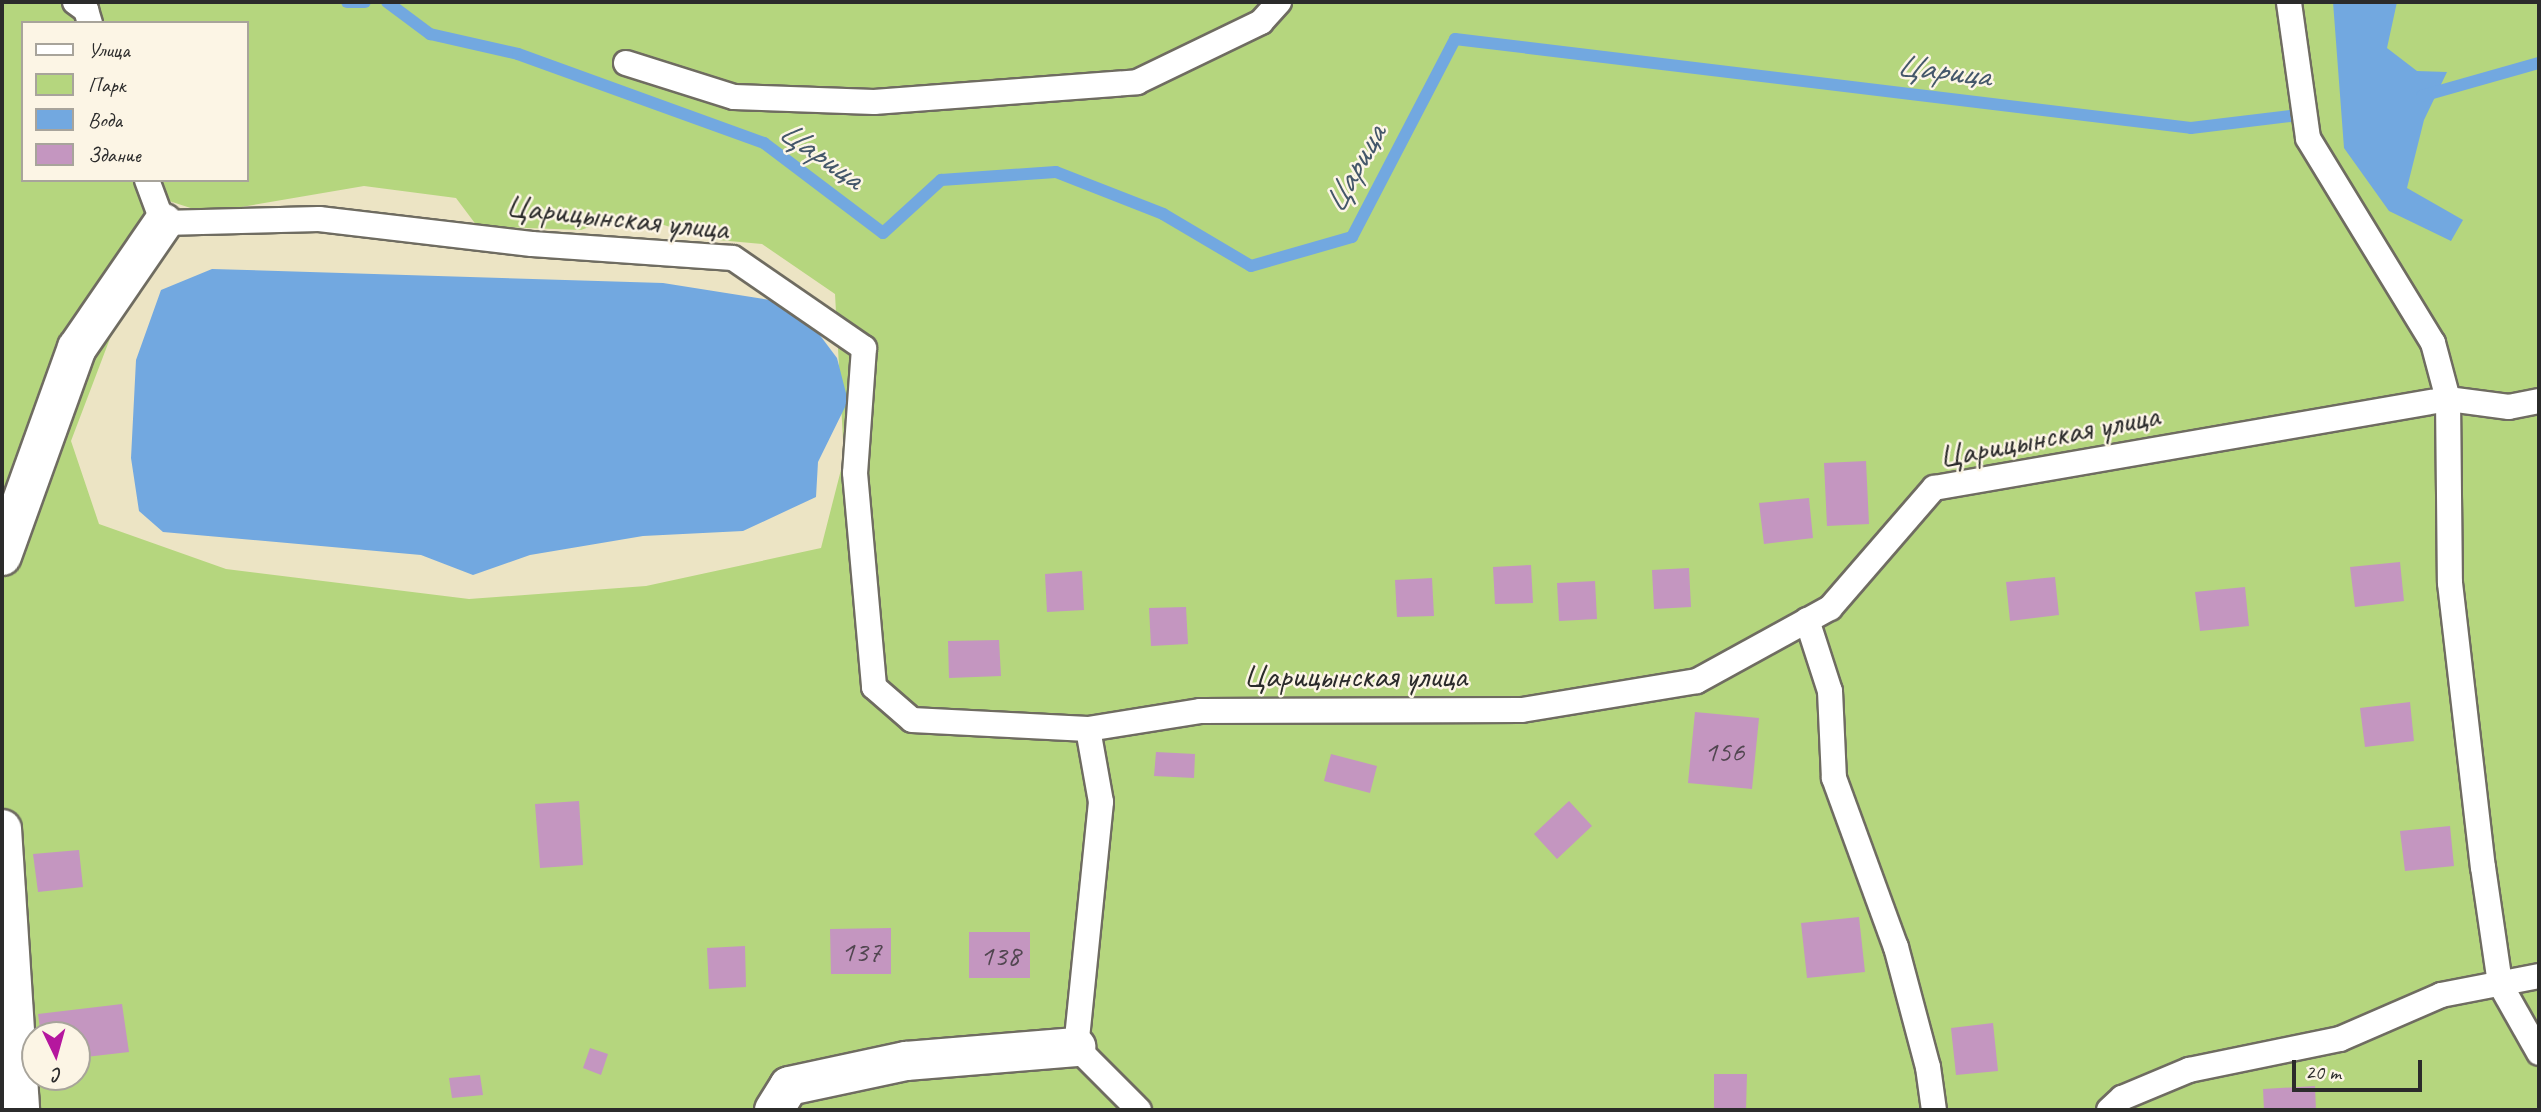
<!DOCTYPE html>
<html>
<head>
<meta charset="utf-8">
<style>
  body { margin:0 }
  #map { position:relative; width:2541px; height:1112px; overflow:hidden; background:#ece4c4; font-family:Caveat,sans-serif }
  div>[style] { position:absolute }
  .green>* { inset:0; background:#b5d67e }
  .water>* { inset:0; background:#72a8e0 }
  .stream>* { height:12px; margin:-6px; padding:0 6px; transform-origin:6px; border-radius:6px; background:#72a8e0 }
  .building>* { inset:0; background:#c496c0 }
  .roads { filter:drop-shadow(2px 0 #6f6c61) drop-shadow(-2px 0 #6f6c61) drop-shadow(0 2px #6f6c61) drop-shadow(0 -2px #6f6c61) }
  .lane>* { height:24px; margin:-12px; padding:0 12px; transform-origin:12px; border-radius:12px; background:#fff }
  .street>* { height:38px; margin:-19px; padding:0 19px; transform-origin:19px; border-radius:19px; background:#fff }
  span { translate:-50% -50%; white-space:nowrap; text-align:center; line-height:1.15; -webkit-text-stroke:5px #fcf5e5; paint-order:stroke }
  .number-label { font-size:30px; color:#514650 }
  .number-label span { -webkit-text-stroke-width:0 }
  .street-label { font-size:33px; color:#2b2b2b }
  .water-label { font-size:35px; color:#44576a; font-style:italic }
  .frame { position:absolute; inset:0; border:4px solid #2b2b2b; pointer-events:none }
  .legend { position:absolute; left:21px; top:21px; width:228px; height:161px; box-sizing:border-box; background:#fcf5e5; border:2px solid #a8a49b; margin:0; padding:9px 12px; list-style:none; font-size:21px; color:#2b2b2b }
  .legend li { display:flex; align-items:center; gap:14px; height:35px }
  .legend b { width:35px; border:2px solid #a8a49b }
  .north { position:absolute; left:21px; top:1021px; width:70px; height:70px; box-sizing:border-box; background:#fcf5e5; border:2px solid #a8a49b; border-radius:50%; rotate:175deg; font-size:19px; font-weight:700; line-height:28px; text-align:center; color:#2b2b2b }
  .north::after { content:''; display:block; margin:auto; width:24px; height:32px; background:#b5179e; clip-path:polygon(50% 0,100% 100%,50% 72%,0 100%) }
  .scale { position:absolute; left:2292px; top:1060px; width:130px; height:32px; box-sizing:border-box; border:4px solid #2b2b2b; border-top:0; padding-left:9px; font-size:21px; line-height:24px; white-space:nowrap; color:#2b2b2b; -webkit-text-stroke:5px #fcf5e5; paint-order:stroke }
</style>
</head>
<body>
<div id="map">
  <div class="green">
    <div style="clip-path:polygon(evenodd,2px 2px,2539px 2px,2539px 1110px,2px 1110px,2px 2px,23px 23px,247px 23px,247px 180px,23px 180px,23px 23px,2px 2px,364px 186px,456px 198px,477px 226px,581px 230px,627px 213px,707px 239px,762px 244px,835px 294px,844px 458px,821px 548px,646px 586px,469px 599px,226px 569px,99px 524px,71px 441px,163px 199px,206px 213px,364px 186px,2px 2px,35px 1035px,77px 1035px,77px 1077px,35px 1077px,35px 1035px)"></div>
  </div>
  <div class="water">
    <div style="clip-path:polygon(2333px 2px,2397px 2px,2387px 48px,2417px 71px,2447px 72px,2424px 120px,2407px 188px,2463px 220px,2451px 241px,2389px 211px,2344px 148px)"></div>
    <div style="clip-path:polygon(212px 269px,663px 283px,770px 300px,810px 322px,837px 358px,848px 401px,818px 462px,816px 497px,743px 531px,643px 536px,530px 555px,473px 575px,421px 555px,163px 532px,139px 511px,131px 458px,136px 360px,161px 290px)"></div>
  </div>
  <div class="stream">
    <div style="left:347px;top:2px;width:18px"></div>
    <div style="left:387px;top:2px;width:54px;rotate:36.7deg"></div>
    <div style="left:430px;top:34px;width:90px;rotate:12.8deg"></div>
    <div style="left:518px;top:54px;width:262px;rotate:19.9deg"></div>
    <div style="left:764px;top:143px;width:149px;rotate:37.1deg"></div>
    <div style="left:883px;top:233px;width:79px;rotate:-42.4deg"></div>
    <div style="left:941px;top:180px;width:115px;rotate:-4deg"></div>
    <div style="left:1056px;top:172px;width:115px;rotate:21.4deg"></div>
    <div style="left:1163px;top:214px;width:102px;rotate:30.6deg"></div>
    <div style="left:1251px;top:266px;width:105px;rotate:-16deg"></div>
    <div style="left:1352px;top:237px;width:223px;rotate:-62.5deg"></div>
    <div style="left:1455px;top:39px;width:741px;rotate:6.89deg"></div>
    <div style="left:2191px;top:128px;width:100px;rotate:-6.9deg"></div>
    <div style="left:2422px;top:96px;width:122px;rotate:-15.8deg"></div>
  </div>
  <div class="building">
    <div style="clip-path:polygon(1866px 461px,1869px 524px,1827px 526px,1824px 463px)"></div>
    <div style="clip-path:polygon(1809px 498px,1813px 538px,1764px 544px,1759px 503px)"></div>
    <div style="clip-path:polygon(2400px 562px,2404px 601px,2355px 607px,2350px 567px)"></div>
    <div style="clip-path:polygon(1531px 565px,1533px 603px,1495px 604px,1493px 567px)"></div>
    <div style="clip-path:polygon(1689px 568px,1691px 607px,1654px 609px,1652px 570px)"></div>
    <div style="clip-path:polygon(1082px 571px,1084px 610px,1047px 612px,1045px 574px)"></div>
    <div style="clip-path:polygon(2055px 577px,2059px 615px,2010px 621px,2006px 582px)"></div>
    <div style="clip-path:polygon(1432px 578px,1434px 616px,1397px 617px,1395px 580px)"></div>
    <div style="clip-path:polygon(1595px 581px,1597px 619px,1559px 621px,1557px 583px)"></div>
    <div style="clip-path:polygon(2245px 587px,2249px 626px,2200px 631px,2195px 592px)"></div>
    <div style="clip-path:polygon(1186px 607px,1188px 644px,1151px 646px,1149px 608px)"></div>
    <div style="clip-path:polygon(999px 640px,1001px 676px,949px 678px,948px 641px)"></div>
    <div style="clip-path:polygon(2410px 702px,2414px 741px,2365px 747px,2360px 708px)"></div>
    <div style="clip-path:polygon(1695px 712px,1759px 718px,1752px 789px,1688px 783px)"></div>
    <div style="clip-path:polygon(1156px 752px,1195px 754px,1194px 778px,1154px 776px)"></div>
    <div style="clip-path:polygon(1331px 754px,1377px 766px,1370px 793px,1324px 781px)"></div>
    <div style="clip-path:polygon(579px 801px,583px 865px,540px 868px,535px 804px)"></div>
    <div style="clip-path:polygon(1569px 801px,1592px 826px,1557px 859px,1534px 834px)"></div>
    <div style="clip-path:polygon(2450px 826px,2454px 866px,2405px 871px,2400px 831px)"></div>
    <div style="clip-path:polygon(79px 850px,83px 887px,38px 892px,33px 854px)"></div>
    <div style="clip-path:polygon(1859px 917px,1865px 972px,1807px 978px,1801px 923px)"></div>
    <div style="clip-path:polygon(891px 928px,891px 974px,831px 974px,830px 929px)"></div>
    <div style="clip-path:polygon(969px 932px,1030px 932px,1030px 978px,969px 978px)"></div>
    <div style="clip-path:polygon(745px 946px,746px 987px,709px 989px,707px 948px)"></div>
    <div style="clip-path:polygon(122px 1004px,129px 1052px,77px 1058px,77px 1035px,41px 1035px,38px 1014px)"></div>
    <div style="clip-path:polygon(1993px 1023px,1998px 1071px,1956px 1075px,1951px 1028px)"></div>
    <div style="clip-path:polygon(590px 1048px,608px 1054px,601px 1075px,583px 1068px)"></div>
    <div style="clip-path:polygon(1714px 1074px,1747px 1074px,1746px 1110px,1714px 1110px)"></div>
    <div style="clip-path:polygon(480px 1075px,483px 1095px,452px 1098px,449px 1078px)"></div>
    <div style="clip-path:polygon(2315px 1086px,2316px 1110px,2264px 1110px,2263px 1089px)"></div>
  </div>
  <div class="roads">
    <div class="lane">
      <div style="left:75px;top:2px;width:14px;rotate:36deg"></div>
      <div style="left:86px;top:10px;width:14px;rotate:73deg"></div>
      <div style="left:626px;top:63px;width:113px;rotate:17.5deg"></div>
      <div style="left:734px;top:97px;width:140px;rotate:2deg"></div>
      <div style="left:874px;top:102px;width:264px;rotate:-4.3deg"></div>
      <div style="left:1137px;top:82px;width:138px;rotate:-25.8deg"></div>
      <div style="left:1261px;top:22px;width:27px;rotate:-48deg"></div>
      <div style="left:147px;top:180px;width:46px;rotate:69.6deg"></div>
      <div style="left:163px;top:223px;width:156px;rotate:-1.5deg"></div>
      <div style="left:319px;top:219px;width:214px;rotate:6.7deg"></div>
      <div style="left:532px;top:244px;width:201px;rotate:4deg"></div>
      <div style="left:733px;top:258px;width:159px;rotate:34.5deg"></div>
      <div style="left:864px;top:348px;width:125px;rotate:94.1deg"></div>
      <div style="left:855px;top:473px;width:215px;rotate:84.9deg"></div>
      <div style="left:874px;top:687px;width:50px;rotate:41deg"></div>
      <div style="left:912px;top:720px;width:176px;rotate:2.9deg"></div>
      <div style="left:1088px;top:729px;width:113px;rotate:-9.1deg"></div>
      <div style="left:1200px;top:711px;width:322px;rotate:-0.2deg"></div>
      <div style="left:1522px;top:710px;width:177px;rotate:-9.4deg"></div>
      <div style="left:1697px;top:681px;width:152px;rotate:-28.8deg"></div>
      <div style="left:1830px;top:608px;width:159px;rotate:-49.1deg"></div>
      <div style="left:1934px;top:488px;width:522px;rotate:-9.82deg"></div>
      <div style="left:2448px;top:399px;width:58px;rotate:-105deg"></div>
      <div style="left:2433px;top:343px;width:240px;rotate:-121.4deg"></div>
      <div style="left:2308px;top:138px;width:137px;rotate:-98deg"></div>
      <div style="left:2539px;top:401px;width:31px;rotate:169deg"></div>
      <div style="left:2509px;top:407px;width:62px;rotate:-172.5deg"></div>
      <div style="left:2448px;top:399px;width:184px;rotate:89.4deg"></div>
      <div style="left:2450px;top:583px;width:286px;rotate:83.4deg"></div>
      <div style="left:2483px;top:867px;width:118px;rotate:81.7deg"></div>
      <div style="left:2500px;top:984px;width:79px;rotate:60.5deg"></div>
      <div style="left:1807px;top:620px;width:75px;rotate:72.1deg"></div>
      <div style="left:1830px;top:691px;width:87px;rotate:87.4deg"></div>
      <div style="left:1834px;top:778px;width:180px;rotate:69.9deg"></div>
      <div style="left:1896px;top:947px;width:124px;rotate:75.1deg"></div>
      <div style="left:1928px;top:1067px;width:43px;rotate:82.1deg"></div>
      <div style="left:1088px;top:729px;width:74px;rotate:79.9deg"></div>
      <div style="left:1101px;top:802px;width:246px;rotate:95.8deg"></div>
      <div style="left:1076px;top:1047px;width:89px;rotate:45deg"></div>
      <div style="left:2109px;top:1110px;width:18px;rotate:-43deg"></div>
      <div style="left:2122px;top:1098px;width:73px;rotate:-22.7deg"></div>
      <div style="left:2189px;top:1070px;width:154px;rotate:-11.6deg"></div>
      <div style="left:2340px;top:1039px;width:110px;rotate:-23.5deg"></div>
      <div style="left:2441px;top:995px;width:100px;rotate:-11deg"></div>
    </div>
    <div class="street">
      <div style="left:2px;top:556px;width:221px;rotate:-70.2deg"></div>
      <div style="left:77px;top:348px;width:152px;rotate:-55.5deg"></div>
      <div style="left:2px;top:829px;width:282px;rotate:86.3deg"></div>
      <div style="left:774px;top:1110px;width:28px;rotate:-58deg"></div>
      <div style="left:789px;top:1086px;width:120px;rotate:-12.1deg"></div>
      <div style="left:906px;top:1061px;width:171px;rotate:-4.7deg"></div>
    </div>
  </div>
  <div class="number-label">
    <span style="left:1724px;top:751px">156</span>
    <span style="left:861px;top:951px">137</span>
    <span style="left:1000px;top:955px">138</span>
  </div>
  <div class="street-label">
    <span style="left:617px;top:218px;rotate:6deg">Царицынская улица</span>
    <span style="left:2049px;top:437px;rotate:-11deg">Царицынская улица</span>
    <span style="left:1355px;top:677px">Царицынская улица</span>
  </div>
  <div class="water-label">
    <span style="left:1943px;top:70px;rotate:7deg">Царица</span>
    <span style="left:821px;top:154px;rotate:35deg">Царица</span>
    <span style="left:1354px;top:169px;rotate:-61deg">Царица</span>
  </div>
  <div class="frame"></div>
  <ul class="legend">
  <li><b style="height:9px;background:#fff"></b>Улица</li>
  <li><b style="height:19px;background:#b5d67e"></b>Парк</li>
  <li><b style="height:19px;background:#72a8e0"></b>Вода</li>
  <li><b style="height:19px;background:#c496c0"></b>Здание</li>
  </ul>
  <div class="north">С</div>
  <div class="scale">20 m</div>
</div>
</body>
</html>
